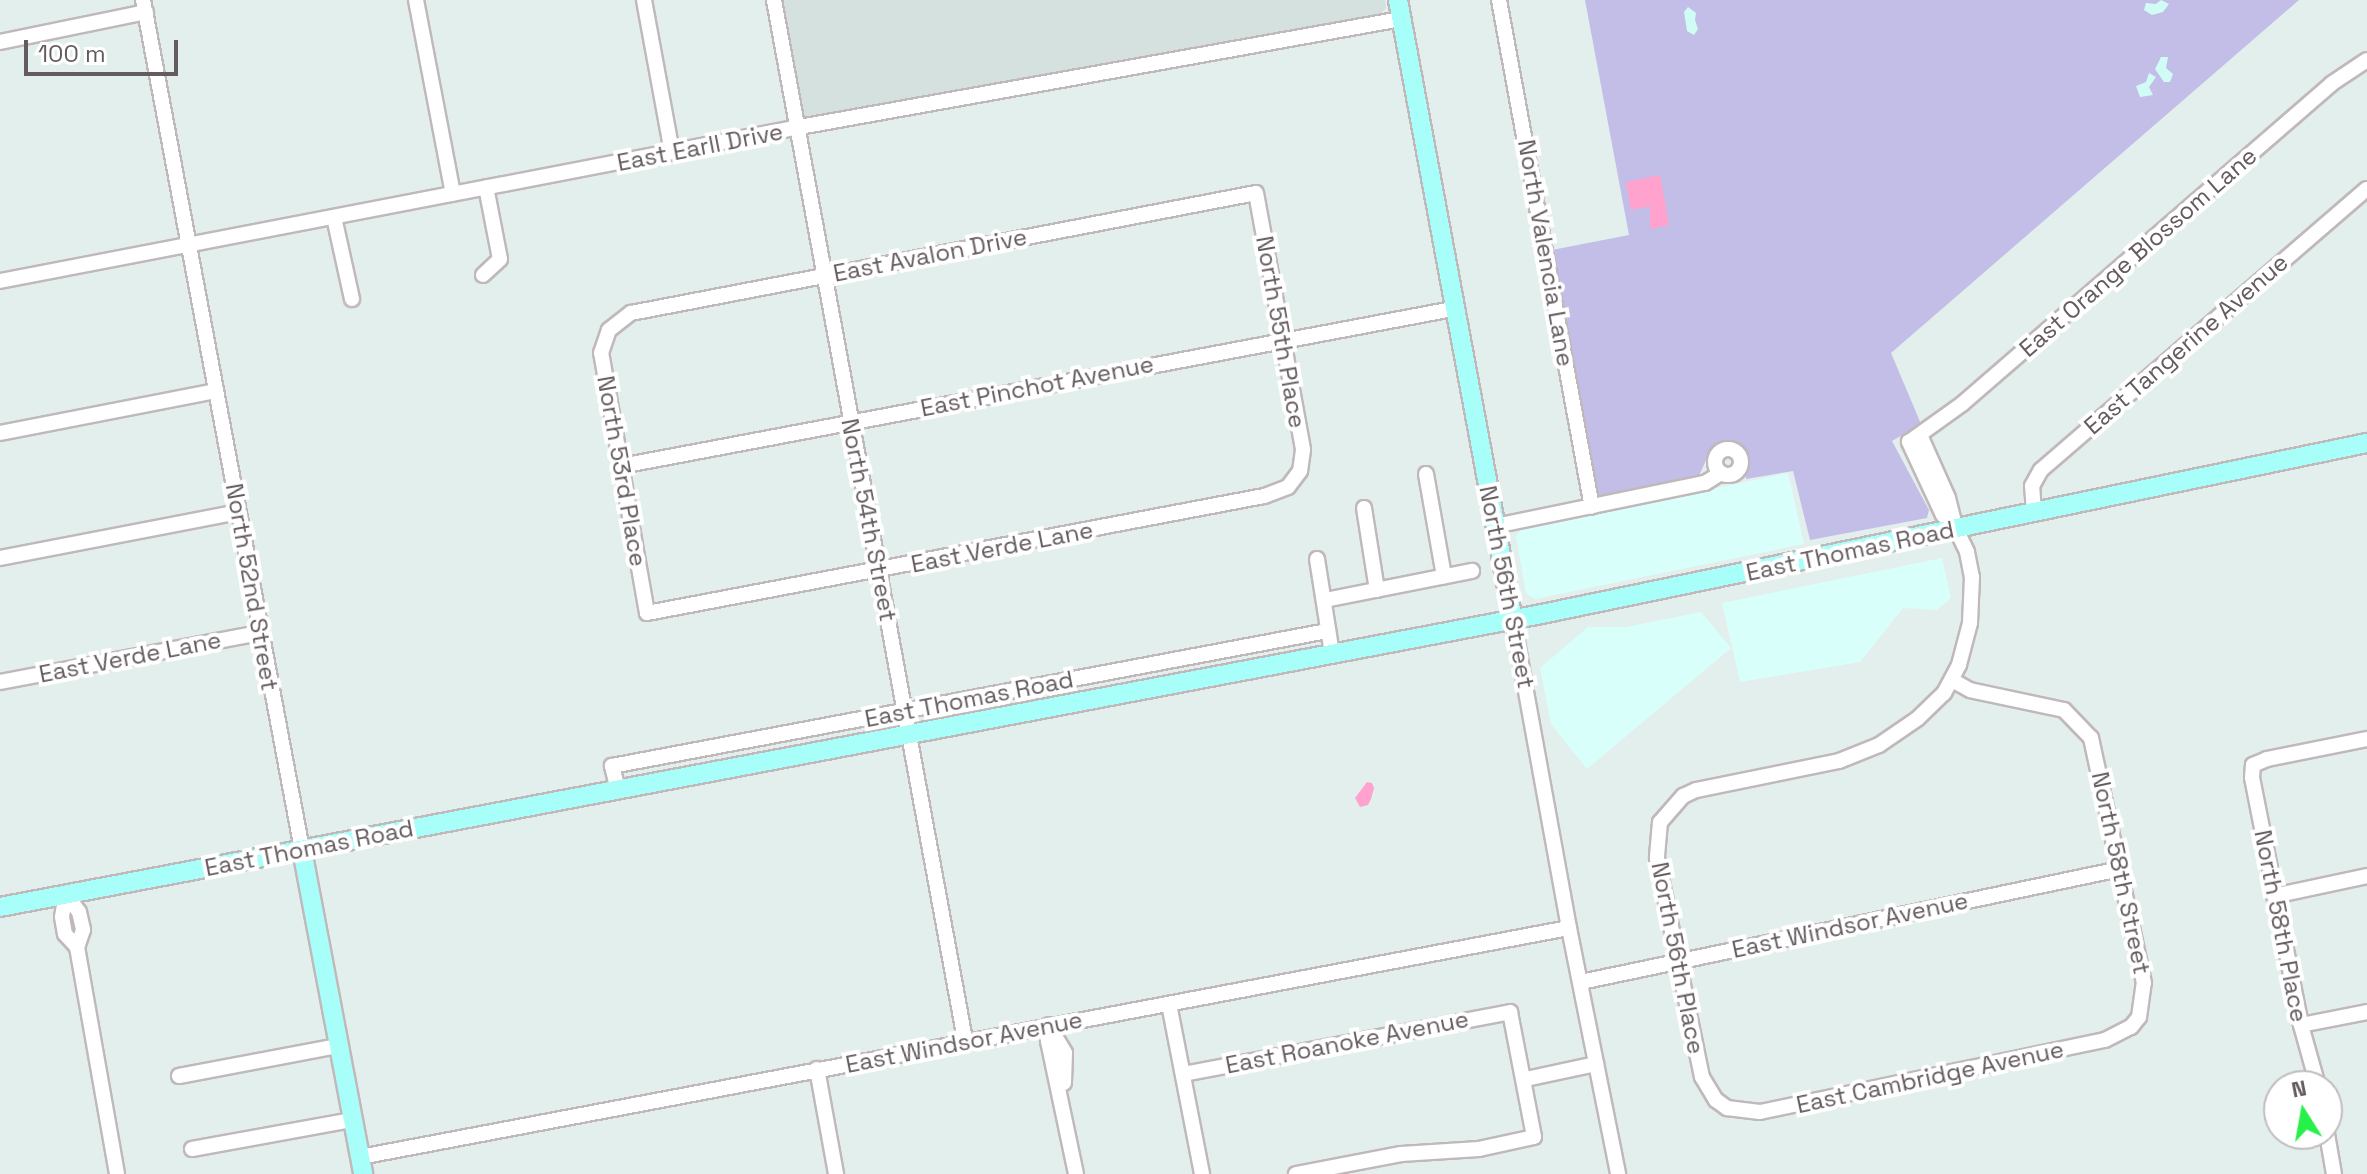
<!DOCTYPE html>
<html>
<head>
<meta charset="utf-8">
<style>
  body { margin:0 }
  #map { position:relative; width:2367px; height:1174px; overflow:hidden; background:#e3efed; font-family:"Space Grotesk",sans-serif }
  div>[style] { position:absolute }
  .commercial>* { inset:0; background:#d8fffa }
  .education>* { inset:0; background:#d4e1df }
  .green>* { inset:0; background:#c2bee7 }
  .sand>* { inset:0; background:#d1fcf6 }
  .water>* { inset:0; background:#ffa3ce }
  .roads { filter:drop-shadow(2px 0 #c0b8ba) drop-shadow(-2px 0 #c0b8ba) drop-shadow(0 2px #c0b8ba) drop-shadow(0 -2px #c0b8ba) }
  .minor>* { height:14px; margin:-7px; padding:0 7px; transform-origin:7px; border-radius:7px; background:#fff }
  .minor>.ring { margin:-7px; padding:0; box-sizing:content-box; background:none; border:14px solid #fff; border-radius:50% }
  .major>* { height:18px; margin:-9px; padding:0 9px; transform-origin:9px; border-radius:9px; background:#a8fff9 }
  span { translate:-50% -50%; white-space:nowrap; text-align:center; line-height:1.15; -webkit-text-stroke:8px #fff; paint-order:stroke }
  .street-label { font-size:24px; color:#645b5e }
  .north { position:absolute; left:2263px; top:1070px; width:80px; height:80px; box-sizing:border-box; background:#fff; border:2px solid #c1bdbf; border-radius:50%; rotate:349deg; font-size:22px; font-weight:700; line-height:32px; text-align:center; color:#645b5e }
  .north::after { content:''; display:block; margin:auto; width:28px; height:36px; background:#27f04b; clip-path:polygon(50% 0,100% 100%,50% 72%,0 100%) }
  .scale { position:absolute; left:24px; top:40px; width:154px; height:36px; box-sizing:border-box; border:4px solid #645b5e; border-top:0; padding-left:10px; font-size:24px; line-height:28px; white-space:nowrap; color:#645b5e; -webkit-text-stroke:6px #fff; paint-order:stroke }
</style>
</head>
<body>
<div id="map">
  <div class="commercial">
    <div style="clip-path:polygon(1788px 473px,1804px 544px,1535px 599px,1526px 593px,1516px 536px,1523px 528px)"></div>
    <div style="clip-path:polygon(1942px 558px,1951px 598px,1937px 610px,1903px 608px,1860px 662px,1740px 682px,1722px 603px)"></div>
    <div style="clip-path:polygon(1701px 612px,1731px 648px,1587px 769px,1551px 724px,1540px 668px,1588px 627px,1626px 627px)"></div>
  </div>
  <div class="education">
    <div style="clip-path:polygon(781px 0,1385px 0,1386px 8px,1379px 16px,812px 124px,802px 117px)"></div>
  </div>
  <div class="green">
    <div style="clip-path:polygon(1585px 0,2299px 0,1891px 353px,1921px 424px,1892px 441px,1929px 510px,1927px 518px,1810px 540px,1793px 471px,1746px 479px,1745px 449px,1707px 458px,1698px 478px,1597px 499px,1552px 250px,1629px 235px)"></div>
  </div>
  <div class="sand">
    <div style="clip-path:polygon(2161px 0,2169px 4px,2163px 12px,2152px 15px,2144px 10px,2146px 3px,2156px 4px)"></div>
    <div style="clip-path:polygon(1688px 7px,1696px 13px,1695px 20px,1698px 29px,1694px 35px,1687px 31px,1684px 12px)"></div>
    <div style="clip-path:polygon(2161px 57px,2168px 57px,2166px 68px,2173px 74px,2170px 82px,2164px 82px,2155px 69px)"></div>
    <div style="clip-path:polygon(2149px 73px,2156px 77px,2149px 87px,2153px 95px,2140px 97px,2136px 86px,2146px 82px)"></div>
  </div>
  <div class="water">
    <div style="clip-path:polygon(1660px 175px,1669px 225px,1650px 229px,1650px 206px,1631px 210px,1626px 182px)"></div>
    <div style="clip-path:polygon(1367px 782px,1372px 783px,1374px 788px,1371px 799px,1368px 805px,1360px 807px,1355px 798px)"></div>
  </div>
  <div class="roads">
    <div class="minor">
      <div style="left:143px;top:0;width:865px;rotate:79.4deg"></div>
      <div style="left:416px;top:0;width:197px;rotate:79.2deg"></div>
      <div style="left:644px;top:0;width:155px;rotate:79.6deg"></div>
      <div style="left:774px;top:0;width:1057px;rotate:79.59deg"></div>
      <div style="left:1499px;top:0;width:515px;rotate:79.61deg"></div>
      <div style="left:0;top:42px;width:149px;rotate:-11.6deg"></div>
      <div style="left:1256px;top:193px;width:261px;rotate:79.6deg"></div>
      <div style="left:1303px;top:450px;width:21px;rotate:98deg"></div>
      <div style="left:1300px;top:471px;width:20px;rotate:127deg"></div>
      <div style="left:1288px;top:487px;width:26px;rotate:159deg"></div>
      <div style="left:1264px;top:496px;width:628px;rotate:169.26deg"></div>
      <div style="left:647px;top:613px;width:264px;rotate:-100deg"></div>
      <div style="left:601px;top:353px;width:24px;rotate:-71deg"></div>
      <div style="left:609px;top:330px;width:28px;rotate:-38deg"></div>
      <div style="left:631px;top:313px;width:636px;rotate:-10.87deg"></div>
      <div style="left:334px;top:217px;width:84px;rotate:77.6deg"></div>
      <div style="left:483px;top:275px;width:23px;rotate:-43deg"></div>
      <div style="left:500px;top:259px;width:73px;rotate:-101deg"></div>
      <div style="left:0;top:281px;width:820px;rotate:-10.9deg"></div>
      <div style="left:805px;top:126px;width:606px;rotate:-10.18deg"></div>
      <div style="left:0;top:433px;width:220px;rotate:-11deg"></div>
      <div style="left:1920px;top:435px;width:69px;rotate:66deg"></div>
      <div style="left:1948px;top:498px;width:32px;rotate:76deg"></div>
      <div style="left:1956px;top:529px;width:25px;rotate:64deg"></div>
      <div style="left:1967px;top:552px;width:25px;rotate:79deg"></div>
      <div style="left:1972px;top:577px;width:46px;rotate:92.5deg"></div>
      <div style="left:1970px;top:623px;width:43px;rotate:104.7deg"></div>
      <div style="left:1959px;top:665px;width:32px;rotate:118deg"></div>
      <div style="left:1944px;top:693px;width:37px;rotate:136deg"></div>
      <div style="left:1917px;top:719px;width:46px;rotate:145.6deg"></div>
      <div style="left:1879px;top:745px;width:43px;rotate:158.2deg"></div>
      <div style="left:1839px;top:761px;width:146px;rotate:168.5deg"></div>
      <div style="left:1696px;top:790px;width:14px;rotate:155deg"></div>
      <div style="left:1683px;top:796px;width:35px;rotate:131deg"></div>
      <div style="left:1660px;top:822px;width:36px;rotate:95deg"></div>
      <div style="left:1657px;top:858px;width:224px;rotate:78.4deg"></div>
      <div style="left:1702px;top:1077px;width:27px;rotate:59deg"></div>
      <div style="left:1716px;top:1100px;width:14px;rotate:36deg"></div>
      <div style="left:1727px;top:1108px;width:33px;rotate:7deg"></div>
      <div style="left:1760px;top:1112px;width:352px;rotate:-11.8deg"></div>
      <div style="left:2105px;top:1040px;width:29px;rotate:-27deg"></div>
      <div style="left:2131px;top:1027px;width:13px;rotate:-51deg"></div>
      <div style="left:2139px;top:1017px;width:34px;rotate:-82deg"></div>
      <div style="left:2144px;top:983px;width:251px;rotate:-102.2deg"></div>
      <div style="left:2091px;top:738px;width:39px;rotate:-134deg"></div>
      <div style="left:2064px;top:710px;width:96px;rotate:-168deg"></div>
      <div style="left:1970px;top:690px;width:21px;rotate:-151deg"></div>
      <div class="ring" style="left:1715px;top:449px;width:12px;height:12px"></div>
      <div style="left:621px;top:466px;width:847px;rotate:-10.69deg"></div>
      <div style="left:1426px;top:474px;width:104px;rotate:80deg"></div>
      <div style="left:1364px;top:508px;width:83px;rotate:81deg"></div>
      <div style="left:2034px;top:513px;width:27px;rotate:-94deg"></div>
      <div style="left:2032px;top:486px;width:18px;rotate:-61deg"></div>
      <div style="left:2041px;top:470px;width:430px;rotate:-40.8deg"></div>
      <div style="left:1495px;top:526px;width:214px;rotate:-11.6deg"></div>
      <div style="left:1705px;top:483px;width:19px;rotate:-32deg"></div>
      <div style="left:1956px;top:528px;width:18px;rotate:-135deg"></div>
      <div style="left:1943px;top:515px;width:81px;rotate:-115deg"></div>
      <div style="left:1909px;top:442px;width:65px;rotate:-35.6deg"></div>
      <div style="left:1962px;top:404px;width:488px;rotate:-40.9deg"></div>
      <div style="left:2331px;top:84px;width:43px;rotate:-33.7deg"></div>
      <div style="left:0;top:558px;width:242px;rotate:-10.9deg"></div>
      <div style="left:1317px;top:559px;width:96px;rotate:81deg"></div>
      <div style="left:1325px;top:600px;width:150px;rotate:-11.2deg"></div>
      <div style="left:1513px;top:620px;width:313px;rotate:79.7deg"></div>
      <div style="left:1569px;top:928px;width:251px;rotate:78.7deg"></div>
      <div style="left:0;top:682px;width:265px;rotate:-10.7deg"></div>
      <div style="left:618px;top:790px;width:25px;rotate:-104deg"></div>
      <div style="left:612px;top:766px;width:728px;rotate:-10.69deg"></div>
      <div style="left:66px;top:894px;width:22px;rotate:54deg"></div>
      <div style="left:79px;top:912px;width:18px;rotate:77deg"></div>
      <div style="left:83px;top:930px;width:18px;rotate:109deg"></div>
      <div style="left:77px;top:947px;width:230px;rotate:80deg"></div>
      <div style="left:66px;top:894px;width:23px;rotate:100deg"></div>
      <div style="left:62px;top:917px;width:17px;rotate:80deg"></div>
      <div style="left:65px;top:934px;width:18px;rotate:47deg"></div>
      <div style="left:2274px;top:896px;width:95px;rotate:-12.1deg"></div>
      <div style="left:1581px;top:982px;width:551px;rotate:-11.84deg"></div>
      <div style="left:1169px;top:1004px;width:173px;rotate:79deg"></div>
      <div style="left:1049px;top:1025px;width:16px;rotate:94deg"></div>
      <div style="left:1048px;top:1041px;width:136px;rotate:78.1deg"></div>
      <div style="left:2301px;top:1025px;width:67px;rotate:-11.1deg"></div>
      <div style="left:1049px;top:1026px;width:31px;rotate:59deg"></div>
      <div style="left:1065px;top:1053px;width:30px;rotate:92deg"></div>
      <div style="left:817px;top:1069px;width:107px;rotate:79.7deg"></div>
      <div style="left:1183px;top:1074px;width:333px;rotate:-10.7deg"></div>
      <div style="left:1510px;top:1012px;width:127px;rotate:79.1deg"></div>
      <div style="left:1534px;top:1137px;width:56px;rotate:167.7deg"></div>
      <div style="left:1479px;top:1149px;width:78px;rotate:176.3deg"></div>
      <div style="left:1401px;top:1154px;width:107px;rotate:169.2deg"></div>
      <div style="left:179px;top:1076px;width:162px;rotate:-10.7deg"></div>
      <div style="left:1526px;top:1079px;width:72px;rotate:-12.1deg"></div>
      <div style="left:2318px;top:1086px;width:63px;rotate:-105.6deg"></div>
      <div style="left:2301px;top:1025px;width:252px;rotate:-101.2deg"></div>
      <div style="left:2252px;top:778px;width:13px;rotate:-86deg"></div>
      <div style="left:2253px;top:765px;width:15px;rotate:-23deg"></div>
      <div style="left:2267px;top:759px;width:102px;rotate:-11.3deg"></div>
      <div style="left:2327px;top:1134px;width:41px;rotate:80.1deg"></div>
      <div style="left:192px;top:1149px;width:163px;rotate:-10.3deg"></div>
      <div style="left:360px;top:1157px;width:1230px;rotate:-10.73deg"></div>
    </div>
    <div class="major">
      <div style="left:1398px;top:0;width:631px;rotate:79.49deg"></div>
      <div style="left:302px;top:850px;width:330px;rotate:79.3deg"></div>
      <div style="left:0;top:907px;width:1559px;rotate:-10.76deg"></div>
      <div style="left:1532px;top:616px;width:853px;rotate:-11.71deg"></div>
    </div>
  </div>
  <div class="street-label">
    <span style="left:700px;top:147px;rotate:-11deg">East Earll Drive</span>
    <span style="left:2138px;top:252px;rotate:-41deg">East Orange Blossom Lane</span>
    <span style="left:1546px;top:253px;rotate:80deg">North Valencia Lane</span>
    <span style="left:930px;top:255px;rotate:-11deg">East Avalon Drive</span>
    <span style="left:1281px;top:332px;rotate:80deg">North 55th Place</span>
    <span style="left:2186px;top:344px;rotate:-41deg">East Tangerine Avenue</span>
    <span style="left:1037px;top:386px;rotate:-11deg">East Pinchot Avenue</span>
    <span style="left:622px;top:471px;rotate:80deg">North 53rd Place</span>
    <span style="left:869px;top:520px;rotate:79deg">North 54th Street</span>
    <span style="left:1002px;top:547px;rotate:-11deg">East Verde Lane</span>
    <span style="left:1850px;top:551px;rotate:-12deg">East Thomas Road</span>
    <span style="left:252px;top:587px;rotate:80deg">North 52nd Street</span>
    <span style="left:1507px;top:587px;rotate:79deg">North 56th Street</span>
    <span style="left:130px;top:657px;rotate:-11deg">East Verde Lane</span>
    <span style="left:969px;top:699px;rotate:-11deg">East Thomas Road</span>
    <span style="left:309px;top:848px;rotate:-11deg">East Thomas Road</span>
    <span style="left:2121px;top:873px;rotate:78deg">North 58th Street</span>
    <span style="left:1850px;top:925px;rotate:-12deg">East Windsor Avenue</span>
    <span style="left:2281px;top:926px;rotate:79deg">North 58th Place</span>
    <span style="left:1678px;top:958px;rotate:79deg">North 56th Place</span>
    <span style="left:964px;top:1042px;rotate:-11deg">East Windsor Avenue</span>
    <span style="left:1347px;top:1042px;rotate:-11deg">East Roanoke Avenue</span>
    <span style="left:1930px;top:1077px;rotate:-12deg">East Cambridge Avenue</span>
  </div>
  <div class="north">N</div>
  <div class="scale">100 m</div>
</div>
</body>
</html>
